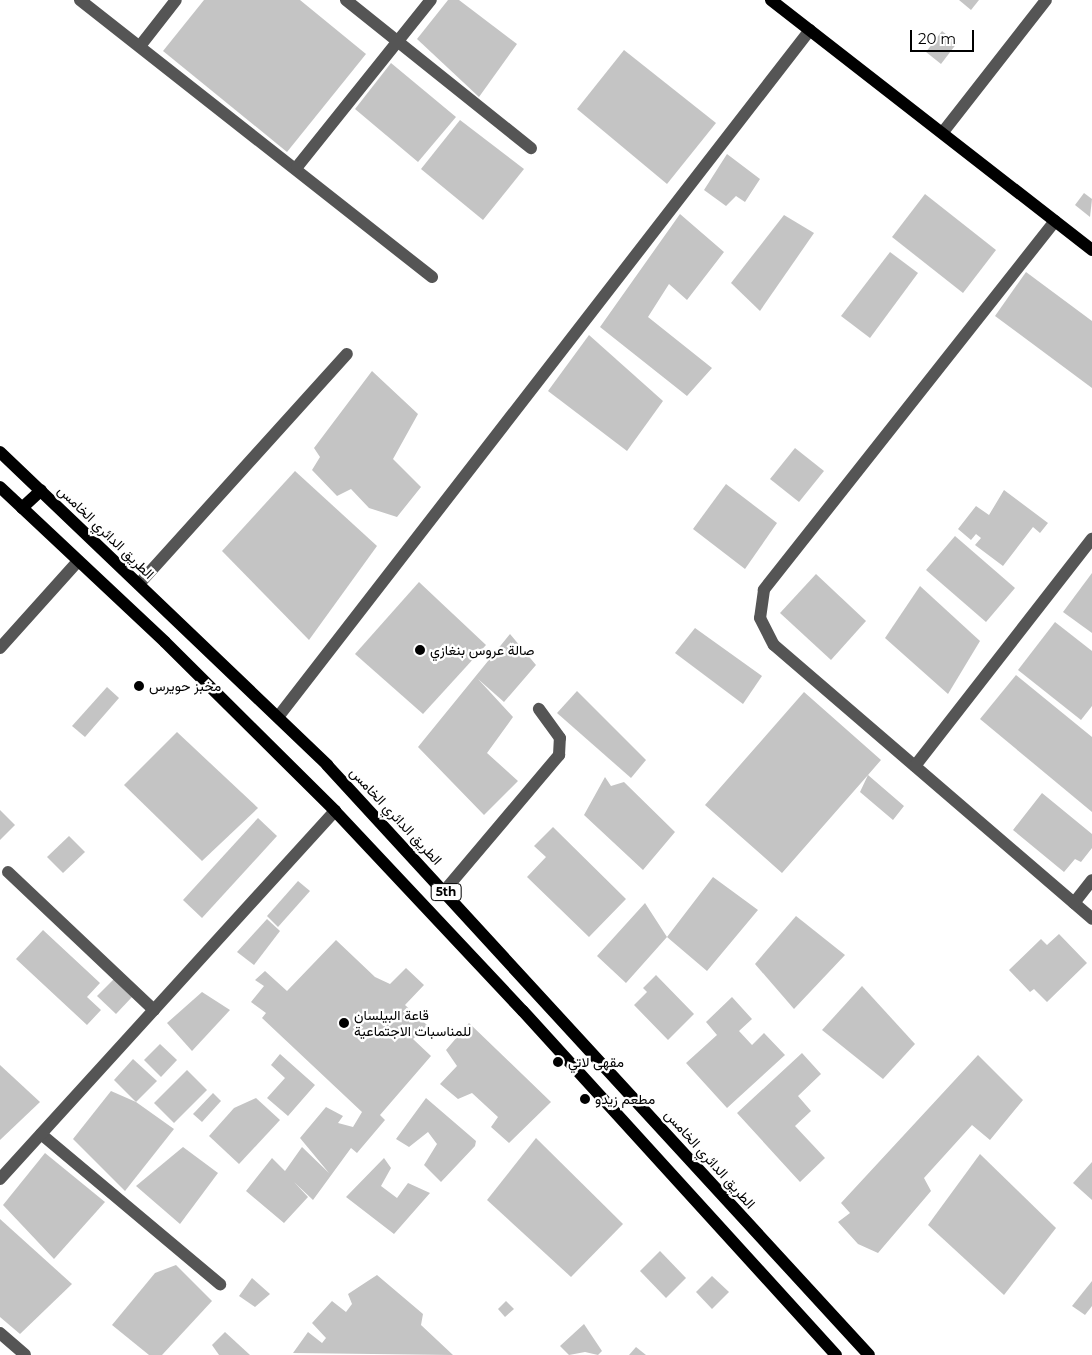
<!DOCTYPE html>
<html>
<head>
<meta charset="utf-8">
<style>
  body { margin:0 }
  #map { position:relative; width:1092px; height:1355px; overflow:hidden; background:#fff; font-family:Montserrat,Vazirmatn,sans-serif }
  div>[style] { position:absolute }
  .building>* { inset:0; background:#c4c4c4 }
  .minor>* { height:12px; margin:-6px; padding:0 6px; transform-origin:6px; border-radius:6px; background:#555 }
  .major>* { height:12px; margin:-6px; padding:0 6px; transform-origin:6px; border-radius:6px; background:#000 }
  .dots>* { width:14px; height:14px; translate:-50% -50%; box-sizing:border-box; border:2px solid #fff; border-radius:50% }
  span { translate:-50% -50%; white-space:nowrap; text-align:center; line-height:1.15; -webkit-text-stroke:4.5px #fff; paint-order:stroke }
  .shield-label span { padding:1px 4px; background:#fff; border:1px solid; border-radius:4px; -webkit-text-stroke-width:0 }
  .shield-label { font-size:12px; color:#000; font-weight:700 }
  .street-label { font-size:14px; color:#000 }
  .poi-label { font-size:14px; color:#000 }
  .left { translate:0 -50%; text-align:left }
  .scale { position:absolute; left:910px; top:30px; width:64px; height:22px; box-sizing:border-box; border:2px solid #000; border-top:0; padding-left:6px; font-size:15px; line-height:18px; white-space:nowrap; color:#000; -webkit-text-stroke:4px #fff; paint-order:stroke }
</style>
</head>
<body>
<div id="map">
  <div class="building">
    <div style="clip-path:polygon(204px 0,300px 0,366px 54px,287px 152px,163px 51px)"></div>
    <div style="clip-path:polygon(448px 0,459px 0,517px 44px,479px 97px,417px 39px)"></div>
    <div style="clip-path:polygon(959px 0,979px 0,971px 10px)"></div>
    <div style="clip-path:polygon(942px 31px,957px 43px,941px 64px,926px 52px)"></div>
    <div style="clip-path:polygon(624px 50px,716px 123px,667px 184px,577px 109px)"></div>
    <div style="clip-path:polygon(391px 63px,456px 117px,418px 162px,355px 109px)"></div>
    <div style="clip-path:polygon(460px 120px,524px 169px,483px 220px,421px 169px)"></div>
    <div style="clip-path:polygon(727px 154px,760px 179px,745px 202px,736px 196px,726px 206px,704px 190px)"></div>
    <div style="clip-path:polygon(1084px 193px,1092px 199px,1090px 217px,1075px 205px)"></div>
    <div style="clip-path:polygon(925px 194px,996px 250px,963px 293px,892px 237px)"></div>
    <div style="clip-path:polygon(680px 214px,724px 252px,687px 300px,669px 284px,648px 317px,712px 368px,687px 396px,600px 327px)"></div>
    <div style="clip-path:polygon(784px 215px,814px 233px,760px 311px,731px 283px)"></div>
    <div style="clip-path:polygon(890px 252px,918px 273px,870px 338px,841px 316px)"></div>
    <div style="clip-path:polygon(1026px 272px,1092px 321px,1092px 388px,995px 316px)"></div>
    <div style="clip-path:polygon(589px 335px,663px 401px,627px 451px,548px 391px)"></div>
    <div style="clip-path:polygon(372px 371px,418px 414px,393px 459px,421px 487px,397px 517px,369px 508px,351px 489px,337px 496px,312px 470px,320px 457px,314px 448px)"></div>
    <div style="clip-path:polygon(795px 448px,824px 471px,799px 502px,770px 479px)"></div>
    <div style="clip-path:polygon(295px 471px,377px 546px,309px 640px,222px 551px)"></div>
    <div style="clip-path:polygon(726px 484px,777px 523px,745px 569px,693px 529px)"></div>
    <div style="clip-path:polygon(1004px 490px,1048px 523px,1040px 533px,1033px 527px,1003px 566px,975px 545px,981px 538px,976px 534px,971px 540px,958px 529px,976px 506px,989px 515px)"></div>
    <div style="clip-path:polygon(955px 536px,1015px 588px,986px 622px,926px 570px)"></div>
    <div style="clip-path:polygon(1092px 573px,1092px 633px,1063px 612px)"></div>
    <div style="clip-path:polygon(816px 574px,866px 621px,831px 660px,780px 613px)"></div>
    <div style="clip-path:polygon(419px 582px,486px 645px,423px 714px,355px 654px)"></div>
    <div style="clip-path:polygon(920px 586px,980px 641px,948px 694px,885px 638px)"></div>
    <div style="clip-path:polygon(1055px 622px,1092px 651px,1092px 706px,1081px 720px,1018px 670px)"></div>
    <div style="clip-path:polygon(695px 628px,762px 676px,743px 704px,675px 653px)"></div>
    <div style="clip-path:polygon(510px 634px,536px 665px,504px 702px,478px 679px,513px 717px,487px 753px,518px 781px,484px 815px,418px 747px)"></div>
    <div style="clip-path:polygon(1016px 675px,1092px 737px,1092px 812px,980px 719px)"></div>
    <div style="clip-path:polygon(107px 687px,119px 698px,85px 737px,72px 726px)"></div>
    <div style="clip-path:polygon(577px 691px,646px 760px,631px 778px,557px 713px)"></div>
    <div style="clip-path:polygon(804px 692px,881px 760px,868px 775px,904px 806px,893px 820px,860px 792px,868px 775px,782px 873px,705px 805px)"></div>
    <div style="clip-path:polygon(177px 732px,258px 808px,202px 861px,124px 785px)"></div>
    <div style="clip-path:polygon(605px 777px,611px 786px,624px 782px,675px 832px,643px 870px,584px 815px)"></div>
    <div style="clip-path:polygon(1042px 793px,1092px 834px,1092px 848px,1081px 862px,1075px 859px,1064px 872px,1013px 830px)"></div>
    <div style="clip-path:polygon(0 810px,15px 825px,0 840px)"></div>
    <div style="clip-path:polygon(258px 818px,277px 836px,202px 918px,183px 900px)"></div>
    <div style="clip-path:polygon(553px 827px,626px 899px,589px 937px,527px 877px,546px 857px,534px 846px)"></div>
    <div style="clip-path:polygon(69px 836px,85px 852px,63px 873px,47px 857px)"></div>
    <div style="clip-path:polygon(713px 877px,758px 910px,707px 971px,667px 937px,626px 983px,597px 956px,645px 903px,667px 937px)"></div>
    <div style="clip-path:polygon(298px 881px,310px 891px,278px 927px,267px 916px)"></div>
    <div style="clip-path:polygon(796px 916px,845px 955px,794px 1009px,755px 964px)"></div>
    <div style="clip-path:polygon(267px 919px,280px 931px,254px 965px,237px 952px)"></div>
    <div style="clip-path:polygon(43px 930px,100px 983px,87px 997px,101px 1010px,87px 1025px,16px 959px)"></div>
    <div style="clip-path:polygon(1059px 934px,1087px 963px,1047px 1002px,1034px 989px,1030px 992px,1009px 970px,1041px 939px,1047px 945px)"></div>
    <div style="clip-path:polygon(336px 940px,375px 977px,390px 984px,406px 968px,424px 985px,405px 1005px,427px 1025px,413px 1039px,431px 1056px,380px 1115px,385px 1120px,357px 1153px,351px 1148px,313px 1200px,294px 1182px,308px 1197px,284px 1223px,246px 1191px,272px 1158px,285px 1171px,302px 1147px,329px 1173px,300px 1138px,326px 1107px,343px 1116px,338px 1123px,353px 1127px,362px 1112px,262px 1018px,266px 1013px,251px 1002px,264px 986px,255px 980px,265px 971px,287px 991px)"></div>
    <div style="clip-path:polygon(656px 975px,694px 1014px,668px 1040px,634px 1005px,647px 992px,643px 988px)"></div>
    <div style="clip-path:polygon(114px 979px,132px 997px,116px 1014px,97px 996px)"></div>
    <div style="clip-path:polygon(862px 986px,915px 1044px,883px 1079px,822px 1030px)"></div>
    <div style="clip-path:polygon(202px 992px,230px 1010px,192px 1051px,167px 1023px)"></div>
    <div style="clip-path:polygon(732px 997px,752px 1019px,739px 1031px,752px 1045px,764px 1033px,785px 1055px,727px 1108px,686px 1063px,717px 1035px,706px 1022px)"></div>
    <div style="clip-path:polygon(469px 1023px,551px 1102px,509px 1143px,491px 1127px,498px 1117px,472px 1093px,458px 1099px,440px 1084px,457px 1066px,446px 1050px)"></div>
    <div style="clip-path:polygon(160px 1044px,177px 1060px,161px 1077px,144px 1060px)"></div>
    <div style="clip-path:polygon(802px 1053px,821px 1074px,798px 1096px,811px 1111px,795px 1126px,825px 1158px,800px 1182px,737px 1113px)"></div>
    <div style="clip-path:polygon(280px 1054px,315px 1085px,288px 1116px,267px 1098px,285px 1078px,271px 1065px)"></div>
    <div style="clip-path:polygon(978px 1055px,1023px 1100px,990px 1140px,972px 1125px,924px 1178px,931px 1191px,878px 1253px,858px 1244px,838px 1222px,850px 1213px,841px 1203px)"></div>
    <div style="clip-path:polygon(133px 1059px,157px 1081px,136px 1102px,114px 1080px)"></div>
    <div style="clip-path:polygon(0 1065px,40px 1102px,0 1140px)"></div>
    <div style="clip-path:polygon(187px 1070px,207px 1090px,174px 1123px,154px 1103px)"></div>
    <div style="clip-path:polygon(111px 1091px,136px 1102px,174px 1129px,125px 1191px,73px 1139px)"></div>
    <div style="clip-path:polygon(213px 1093px,221px 1101px,202px 1122px,193px 1114px)"></div>
    <div style="clip-path:polygon(256px 1098px,280px 1120px,239px 1164px,209px 1136px,234px 1108px)"></div>
    <div style="clip-path:polygon(426px 1098px,476px 1141px,475px 1146px,441px 1182px,424px 1165px,437px 1144px,428px 1132px,409px 1147px,396px 1139px)"></div>
    <div style="clip-path:polygon(536px 1138px,623px 1224px,571px 1277px,487px 1200px)"></div>
    <div style="clip-path:polygon(183px 1147px,218px 1173px,180px 1224px,136px 1186px)"></div>
    <div style="clip-path:polygon(45px 1153px,105px 1202px,54px 1259px,3px 1205px)"></div>
    <div style="clip-path:polygon(980px 1154px,1056px 1228px,1004px 1295px,928px 1225px)"></div>
    <div style="clip-path:polygon(384px 1158px,391px 1168px,381px 1186px,397px 1198px,408px 1183px,430px 1193px,394px 1234px,346px 1197px)"></div>
    <div style="clip-path:polygon(1092px 1162px,1092px 1200px,1073px 1183px)"></div>
    <div style="clip-path:polygon(0 1219px,72px 1284px,20px 1334px,0 1317px)"></div>
    <div style="clip-path:polygon(660px 1251px,686px 1278px,666px 1298px,640px 1271px)"></div>
    <div style="clip-path:polygon(176px 1265px,212px 1301px,162px 1355px,149px 1355px,112px 1325px,155px 1273px)"></div>
    <div style="clip-path:polygon(377px 1275px,423px 1314px,421px 1325px,453px 1355px,293px 1353px,308px 1332px,322px 1343px,326px 1338px,312px 1323px,332px 1301px,346px 1312px,352px 1304px,348px 1294px)"></div>
    <div style="clip-path:polygon(712px 1276px,729px 1292px,712px 1309px,696px 1292px)"></div>
    <div style="clip-path:polygon(252px 1278px,270px 1294px,255px 1307px,239px 1296px)"></div>
    <div style="clip-path:polygon(1092px 1281px,1092px 1306px,1085px 1315px,1072px 1306px)"></div>
    <div style="clip-path:polygon(506px 1301px,514px 1309px,505px 1317px,498px 1309px)"></div>
    <div style="clip-path:polygon(584px 1324px,602px 1351px,598px 1355px,585px 1352px,569px 1355px,560px 1346px)"></div>
    <div style="clip-path:polygon(225px 1332px,250px 1355px,219px 1355px,212px 1345px)"></div>
    <div style="clip-path:polygon(636px 1347px,646px 1355px,629px 1355px)"></div>
  </div>
  <div class="minor">
    <div style="left:80px;top:0;width:448px;rotate:38.2deg"></div>
    <div style="left:346px;top:0;width:237px;rotate:38.7deg"></div>
    <div style="left:140px;top:46px;width:58px;rotate:-52deg"></div>
    <div style="left:943px;top:132px;width:167px;rotate:-52deg"></div>
    <div style="left:297px;top:167px;width:214px;rotate:-51.3deg"></div>
    <div style="left:1055px;top:221px;width:470px;rotate:128.3deg"></div>
    <div style="left:764px;top:590px;width:28px;rotate:98deg"></div>
    <div style="left:760px;top:618px;width:30px;rotate:63deg"></div>
    <div style="left:774px;top:645px;width:420px;rotate:40.7deg"></div>
    <div style="left:139px;top:584px;width:310px;rotate:-47.9deg"></div>
    <div style="left:0;top:648px;width:117px;rotate:-48.1deg"></div>
    <div style="left:278px;top:717px;width:869px;rotate:-52.25deg"></div>
    <div style="left:915px;top:766px;width:288px;rotate:-52.1deg"></div>
    <div style="left:8px;top:872px;width:201px;rotate:43.4deg"></div>
    <div style="left:445px;top:890px;width:177px;rotate:-49.8deg"></div>
    <div style="left:559px;top:755px;width:17px;rotate:-87deg"></div>
    <div style="left:560px;top:738px;width:36px;rotate:-126deg"></div>
    <div style="left:1074px;top:903px;width:29px;rotate:-52deg"></div>
    <div style="left:41px;top:1134px;width:234px;rotate:40deg"></div>
    <div style="left:0;top:1179px;width:498px;rotate:-47.7deg"></div>
    <div style="left:0;top:1333px;width:33px;rotate:41deg"></div>
  </div>
  <div class="major">
    <div style="left:771px;top:0;width:407px;rotate:37.9deg"></div>
    <div style="left:0;top:452px;width:453px;rotate:43.7deg"></div>
    <div style="left:327px;top:765px;width:801px;rotate:47.43deg"></div>
    <div style="left:0;top:487px;width:226px;rotate:43.2deg"></div>
    <div style="left:165px;top:642px;width:240px;rotate:44.8deg"></div>
    <div style="left:335px;top:811px;width:274px;rotate:46.8deg"></div>
    <div style="left:523px;top:1011px;width:465px;rotate:47.7deg"></div>
    <div style="left:22px;top:508px;width:26px;rotate:-43deg"></div>
  </div>
  <div class="dots">
    <div style="left:420px;top:650px;background:#000"></div>
    <div style="left:139px;top:686px;background:#000"></div>
    <div style="left:344px;top:1023px;background:#000"></div>
    <div style="left:558px;top:1062px;background:#000"></div>
    <div style="left:585px;top:1099px;background:#000"></div>
  </div>
  <div class="shield-label">
    <span style="left:446px;top:892px">5th</span>
  </div>
  <div class="street-label">
    <span style="left:106px;top:532px;rotate:44deg">الطريق الدائري الخامس</span>
    <span style="left:396px;top:816px;rotate:47deg">الطريق الدائري الخامس</span>
    <span style="left:710px;top:1159px;rotate:48deg">الطريق الدائري الخامس</span>
  </div>
  <div class="poi-label">
    <span class="left" style="left:430px;top:650px">صالة عروس بنغازي</span>
    <span class="left" style="left:149px;top:686px">مخبز حويرس</span>
    <span class="left" style="left:354px;top:1023px">قاعة البيلسان<br>للمناسبات الاجتماعية</span>
    <span class="left" style="left:568px;top:1062px">مقهى لاتي</span>
    <span class="left" style="left:595px;top:1099px">مطعم زيدو</span>
  </div>
  <div class="scale">20 m</div>
</div>
</body>
</html>
